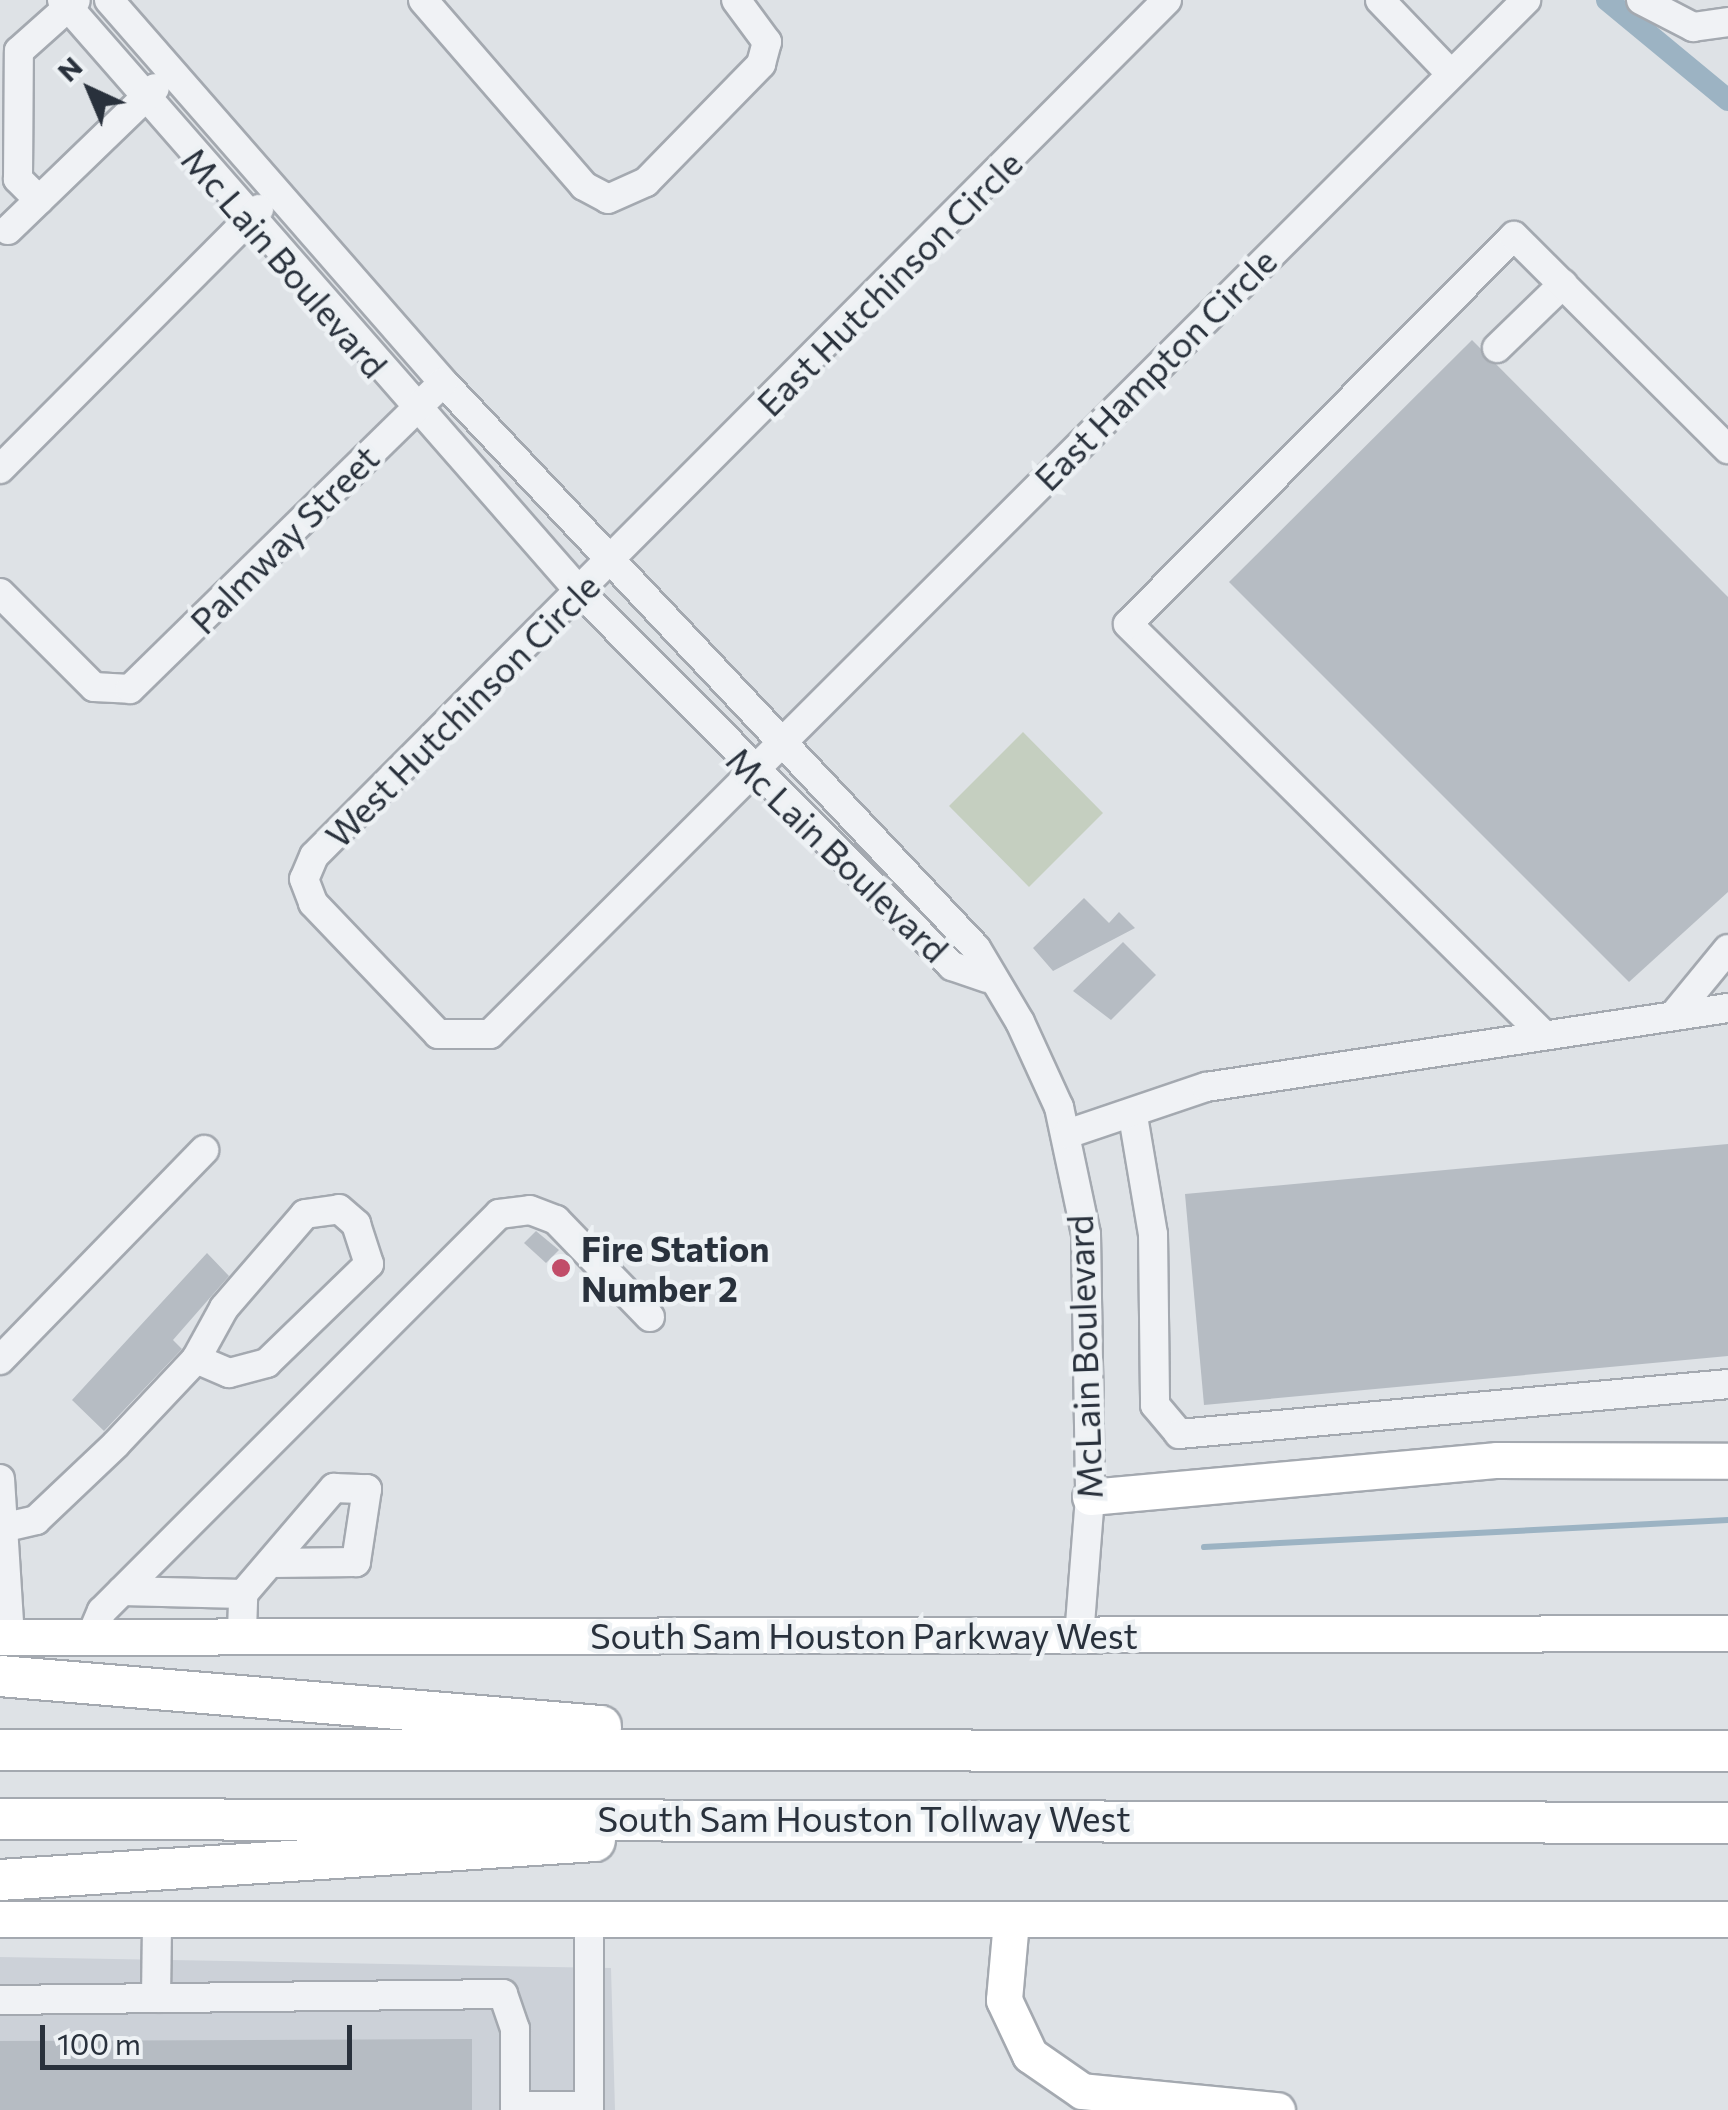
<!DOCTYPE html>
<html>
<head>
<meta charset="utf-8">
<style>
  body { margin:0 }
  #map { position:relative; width:1728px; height:2110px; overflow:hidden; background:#dee2e6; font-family:Commissioner,sans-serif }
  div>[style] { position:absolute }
  .built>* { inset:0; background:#ccd1d8 }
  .green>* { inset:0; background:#c5cfc0 }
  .stream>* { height:6px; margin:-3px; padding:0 3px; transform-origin:3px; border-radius:3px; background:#9cb3c3 }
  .canal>* { height:22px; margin:-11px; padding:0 11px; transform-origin:11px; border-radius:11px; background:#9cb3c3 }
  .building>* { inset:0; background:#b6bcc3 }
  .roads { filter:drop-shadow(2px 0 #a4a9b0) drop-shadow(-2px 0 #a4a9b0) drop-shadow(0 2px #a4a9b0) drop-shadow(0 -2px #a4a9b0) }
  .minor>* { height:28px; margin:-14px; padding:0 14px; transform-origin:14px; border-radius:14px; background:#f0f2f5 }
  .major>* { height:35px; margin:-17.5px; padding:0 17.5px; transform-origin:17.5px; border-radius:17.5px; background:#fff }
  .highway>* { height:40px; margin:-20px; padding:0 20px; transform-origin:20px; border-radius:20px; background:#fff }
  .dots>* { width:28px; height:28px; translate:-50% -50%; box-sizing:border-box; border:5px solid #edf1f4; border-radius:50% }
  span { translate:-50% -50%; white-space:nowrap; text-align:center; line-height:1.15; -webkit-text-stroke:9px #edf1f4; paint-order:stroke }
  .street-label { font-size:35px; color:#29313c }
  .poi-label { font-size:35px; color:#29313c; font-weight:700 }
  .left { translate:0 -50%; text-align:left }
  .north { position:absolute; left:40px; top:40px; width:100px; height:100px; -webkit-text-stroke:8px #edf1f4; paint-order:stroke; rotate:316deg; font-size:28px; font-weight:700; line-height:40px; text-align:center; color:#29313c }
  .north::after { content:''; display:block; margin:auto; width:35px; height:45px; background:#29313c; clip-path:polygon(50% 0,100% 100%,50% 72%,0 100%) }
  .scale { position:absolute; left:40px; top:2025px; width:312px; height:45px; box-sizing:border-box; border:5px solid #29313c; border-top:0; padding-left:12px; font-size:30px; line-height:35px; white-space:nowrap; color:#29313c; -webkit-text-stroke:8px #edf1f4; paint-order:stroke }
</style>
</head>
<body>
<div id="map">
  <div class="built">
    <div style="clip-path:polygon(0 1957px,611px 1968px,615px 2110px,0 2110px)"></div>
  </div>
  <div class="green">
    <div style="clip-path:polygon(1023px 732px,1103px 813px,1029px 887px,949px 806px)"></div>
  </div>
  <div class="stream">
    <div style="left:1204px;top:1547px;width:525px;rotate:-2.95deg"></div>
  </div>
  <div class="canal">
    <div style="left:1607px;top:0;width:157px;rotate:39.6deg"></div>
  </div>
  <div class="building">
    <div style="clip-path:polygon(1472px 340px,1728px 597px,1728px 892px,1629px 982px,1229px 582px)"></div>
    <div style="clip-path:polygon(1084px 898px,1109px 923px,1119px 912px,1135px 928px,1053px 971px,1033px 948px)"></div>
    <div style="clip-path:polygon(1123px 942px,1156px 975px,1111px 1020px,1073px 991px)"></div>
    <div style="clip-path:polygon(1728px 1144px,1728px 1356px,1204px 1405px,1185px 1194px)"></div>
    <div style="clip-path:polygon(536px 1231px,559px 1250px,546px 1263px,524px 1243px)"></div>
    <div style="clip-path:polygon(207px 1253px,229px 1276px,173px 1340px,182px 1349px,104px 1431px,72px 1400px)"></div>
    <div style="clip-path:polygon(472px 2039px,472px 2110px,0 2110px,0 2041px)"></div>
  </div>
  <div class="roads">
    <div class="minor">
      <div style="left:62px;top:0;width:788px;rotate:48.81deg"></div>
      <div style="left:581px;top:593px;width:526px;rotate:45.15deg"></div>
      <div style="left:952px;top:966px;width:37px;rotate:19deg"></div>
      <div style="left:109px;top:0;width:507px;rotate:48.84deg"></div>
      <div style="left:443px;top:382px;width:777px;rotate:46.72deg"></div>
      <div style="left:976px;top:948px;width:86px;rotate:59.3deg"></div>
      <div style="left:1020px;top:1022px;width:94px;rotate:65.4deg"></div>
      <div style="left:1059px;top:1107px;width:130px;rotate:78deg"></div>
      <div style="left:1086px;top:1234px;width:263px;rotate:89.1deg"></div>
      <div style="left:1090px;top:1497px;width:140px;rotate:94.5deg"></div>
      <div style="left:423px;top:0;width:246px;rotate:49.1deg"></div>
      <div style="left:584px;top:186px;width:27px;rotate:28deg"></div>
      <div style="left:608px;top:199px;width:42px;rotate:-24.1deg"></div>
      <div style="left:646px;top:182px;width:165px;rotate:-45.7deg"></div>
      <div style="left:761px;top:64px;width:23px;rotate:-75deg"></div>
      <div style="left:767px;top:42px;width:52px;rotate:-126.4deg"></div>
      <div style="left:1167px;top:0;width:1208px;rotate:134.9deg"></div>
      <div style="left:314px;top:856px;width:25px;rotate:113deg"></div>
      <div style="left:304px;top:879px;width:26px;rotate:69deg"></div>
      <div style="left:313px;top:903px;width:181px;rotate:46.3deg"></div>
      <div style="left:438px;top:1034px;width:52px"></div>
      <div style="left:490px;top:1034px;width:1464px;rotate:-44.94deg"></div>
      <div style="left:1380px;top:0;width:101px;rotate:46.2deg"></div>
      <div style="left:1641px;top:0;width:59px;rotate:27.4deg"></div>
      <div style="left:1693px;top:27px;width:35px;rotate:-8deg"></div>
      <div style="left:39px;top:200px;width:30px;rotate:-135deg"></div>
      <div style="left:18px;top:179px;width:128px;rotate:-89.6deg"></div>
      <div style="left:19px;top:51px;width:76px;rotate:-41.8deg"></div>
      <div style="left:8px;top:230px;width:204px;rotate:-44deg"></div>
      <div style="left:1497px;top:348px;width:92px;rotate:-44.1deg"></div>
      <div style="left:0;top:469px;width:367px;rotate:-45.1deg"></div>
      <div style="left:0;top:593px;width:133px;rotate:45deg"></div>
      <div style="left:94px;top:687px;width:36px;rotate:3deg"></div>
      <div style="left:130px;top:689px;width:438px;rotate:-44.4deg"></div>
      <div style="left:1677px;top:1011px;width:80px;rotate:-50.6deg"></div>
      <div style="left:1542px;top:1033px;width:582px;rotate:-135.35deg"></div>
      <div style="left:1128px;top:624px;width:547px;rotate:-45.15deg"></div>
      <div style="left:1514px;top:236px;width:302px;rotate:44.9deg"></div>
      <div style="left:1133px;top:1116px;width:120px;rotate:80.4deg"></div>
      <div style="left:1153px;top:1234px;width:171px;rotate:89.3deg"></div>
      <div style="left:1155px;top:1405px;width:38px;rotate:50deg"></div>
      <div style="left:1179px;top:1434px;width:551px;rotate:-5.2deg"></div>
      <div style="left:1067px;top:1134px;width:147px;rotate:-18.7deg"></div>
      <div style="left:1206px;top:1087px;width:528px;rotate:-8.61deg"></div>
      <div style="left:0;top:1360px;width:293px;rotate:-45.8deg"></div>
      <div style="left:0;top:1479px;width:157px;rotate:86.4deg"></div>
      <div style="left:6px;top:1527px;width:31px;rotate:-13deg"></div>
      <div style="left:36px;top:1520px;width:110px;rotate:-43.5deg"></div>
      <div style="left:116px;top:1444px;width:117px;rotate:-46.7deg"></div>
      <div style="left:196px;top:1359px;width:58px;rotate:-61.2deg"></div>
      <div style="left:224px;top:1308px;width:124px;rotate:-49.2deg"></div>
      <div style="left:305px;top:1214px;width:34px;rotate:-8deg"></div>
      <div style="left:339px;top:1209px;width:23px;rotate:41deg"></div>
      <div style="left:356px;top:1224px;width:42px;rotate:72deg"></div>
      <div style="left:369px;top:1264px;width:142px;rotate:135.9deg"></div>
      <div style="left:267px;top:1363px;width:39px;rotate:165deg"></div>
      <div style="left:229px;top:1373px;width:36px;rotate:-157deg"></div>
      <div style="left:122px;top:1591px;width:121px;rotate:1.4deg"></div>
      <div style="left:242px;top:1631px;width:37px;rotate:-88deg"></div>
      <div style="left:243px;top:1594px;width:140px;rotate:-49.4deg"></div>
      <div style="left:334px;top:1488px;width:33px;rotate:2deg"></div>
      <div style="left:367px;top:1489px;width:74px;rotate:98.6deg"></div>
      <div style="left:356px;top:1562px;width:84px;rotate:179.3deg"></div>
      <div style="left:92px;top:1634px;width:25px;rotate:-67deg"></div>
      <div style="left:102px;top:1611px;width:561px;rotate:-45deg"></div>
      <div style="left:499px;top:1214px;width:31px;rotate:-7deg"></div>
      <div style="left:530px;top:1210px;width:28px;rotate:21deg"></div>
      <div style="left:556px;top:1220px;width:135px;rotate:45.9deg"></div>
      <div style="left:156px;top:1998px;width:73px;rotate:-89.2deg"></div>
      <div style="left:0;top:2000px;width:503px;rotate:-0.68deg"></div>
      <div style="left:503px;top:1994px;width:37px;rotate:71deg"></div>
      <div style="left:515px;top:2029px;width:81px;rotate:90deg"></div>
      <div style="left:515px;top:2106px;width:74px"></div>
      <div style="left:589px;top:2110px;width:185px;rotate:-90deg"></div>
    </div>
    <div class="major">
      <div style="left:1090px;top:1497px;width:409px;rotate:-5.2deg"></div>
      <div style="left:1497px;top:1460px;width:231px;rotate:0.2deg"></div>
      <div style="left:0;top:1637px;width:1728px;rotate:-0.13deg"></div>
      <div style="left:0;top:1919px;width:1728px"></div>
      <div style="left:1011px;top:1921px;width:79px;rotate:95.1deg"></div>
      <div style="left:1004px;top:2000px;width:61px;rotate:64.7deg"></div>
      <div style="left:1030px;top:2055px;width:63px;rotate:34.7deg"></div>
      <div style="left:1082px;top:2091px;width:196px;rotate:5.6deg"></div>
    </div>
    <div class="highway">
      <div style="left:0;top:1676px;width:603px;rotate:4.76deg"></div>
      <div style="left:0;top:1750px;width:1728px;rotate:0.03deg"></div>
      <div style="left:0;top:1819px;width:1728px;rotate:0.13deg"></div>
      <div style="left:0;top:1880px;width:596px;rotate:-3.75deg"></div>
    </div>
  </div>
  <div class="dots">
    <div style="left:561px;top:1268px;background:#c14d69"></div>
  </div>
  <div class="street-label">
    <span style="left:285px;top:262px;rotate:49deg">Mc Lain Boulevard</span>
    <span style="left:889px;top:283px;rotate:-45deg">East Hutchinson Circle</span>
    <span style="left:1155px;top:369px;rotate:-45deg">East Hampton Circle</span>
    <span style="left:284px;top:539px;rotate:-45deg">Palmway Street</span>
    <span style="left:462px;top:710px;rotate:-45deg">West Hutchinson Circle</span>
    <span style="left:838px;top:854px;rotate:44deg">Mc Lain Boulevard</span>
    <span style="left:1084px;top:1357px;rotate:-92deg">McLain Boulevard</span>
    <span style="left:864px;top:1635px">South Sam Houston Parkway West</span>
    <span style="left:864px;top:1818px">South Sam Houston Tollway West</span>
  </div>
  <div class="poi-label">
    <span class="left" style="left:581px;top:1268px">Fire Station<br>Number 2</span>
  </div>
  <div class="north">N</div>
  <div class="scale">100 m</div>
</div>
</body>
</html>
